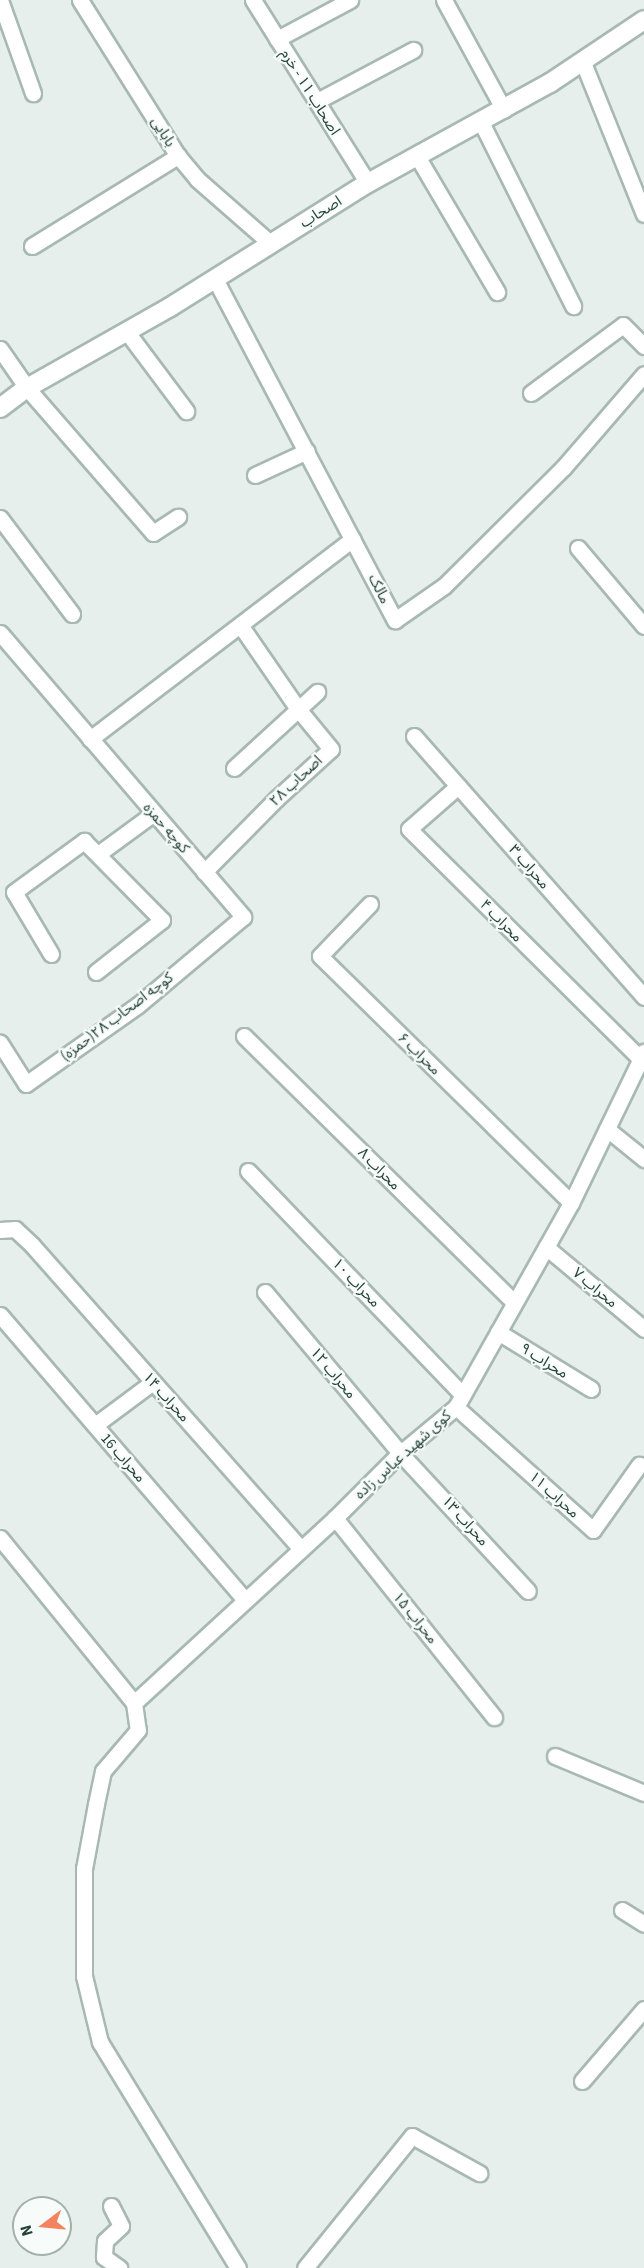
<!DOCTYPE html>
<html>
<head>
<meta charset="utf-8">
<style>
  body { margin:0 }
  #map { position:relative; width:644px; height:2268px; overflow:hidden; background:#e6efeb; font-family:"Source Sans 3","Noto Sans Arabic",sans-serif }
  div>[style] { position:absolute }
  .roads { filter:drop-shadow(2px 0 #a8b8b2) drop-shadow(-2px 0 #a8b8b2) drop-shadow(0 2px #a8b8b2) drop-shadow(0 -2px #a8b8b2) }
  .street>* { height:15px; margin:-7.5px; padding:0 7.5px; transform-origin:7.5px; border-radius:7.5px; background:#fff }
  .secondary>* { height:18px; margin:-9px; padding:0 9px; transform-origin:9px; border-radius:9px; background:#fff }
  span { translate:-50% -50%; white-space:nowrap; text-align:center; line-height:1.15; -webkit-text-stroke:4.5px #f7fbf9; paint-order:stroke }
  .street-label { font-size:15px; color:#24423a }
  .north { position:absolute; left:12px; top:2196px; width:60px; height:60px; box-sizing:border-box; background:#f7fbf9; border:2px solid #a3b1ad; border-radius:50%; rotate:254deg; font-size:16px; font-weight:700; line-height:24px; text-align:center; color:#24423a }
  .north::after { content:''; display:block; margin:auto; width:21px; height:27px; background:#f4845f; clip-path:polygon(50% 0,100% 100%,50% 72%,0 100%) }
</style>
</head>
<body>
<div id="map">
  <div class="roads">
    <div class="street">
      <div style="left:0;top:0;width:99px;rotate:70.5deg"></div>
      <div style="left:80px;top:0;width:184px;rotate:57.9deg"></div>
      <div style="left:178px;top:156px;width:30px;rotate:50deg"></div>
      <div style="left:197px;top:179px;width:97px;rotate:41.2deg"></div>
      <div style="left:253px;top:0;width:216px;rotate:57.9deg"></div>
      <div style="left:444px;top:0;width:125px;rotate:61.4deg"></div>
      <div style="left:277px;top:39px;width:83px;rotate:-28.1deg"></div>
      <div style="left:582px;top:60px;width:166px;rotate:68.1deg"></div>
      <div style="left:317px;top:101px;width:109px;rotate:-28deg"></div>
      <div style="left:481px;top:122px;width:206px;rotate:63.4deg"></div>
      <div style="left:417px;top:156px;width:158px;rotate:59.5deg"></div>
      <div style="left:32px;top:246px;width:172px;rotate:-31.7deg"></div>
      <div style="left:215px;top:279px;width:386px;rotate:62.2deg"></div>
      <div style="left:395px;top:620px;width:60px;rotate:-34.8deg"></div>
      <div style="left:444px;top:586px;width:168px;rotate:-44.8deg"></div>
      <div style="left:563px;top:468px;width:124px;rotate:-49.2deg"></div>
      <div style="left:127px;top:332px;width:99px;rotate:53.2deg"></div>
      <div style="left:0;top:349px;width:47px;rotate:55.3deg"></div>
      <div style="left:27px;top:388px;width:192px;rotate:49deg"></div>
      <div style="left:153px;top:533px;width:30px;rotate:-33deg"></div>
      <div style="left:531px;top:393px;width:114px;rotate:-36.5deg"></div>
      <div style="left:623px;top:325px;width:30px;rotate:45deg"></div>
      <div style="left:255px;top:475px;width:57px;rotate:-24.8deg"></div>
      <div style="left:0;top:518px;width:120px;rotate:53.1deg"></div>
      <div style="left:578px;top:548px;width:102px;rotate:49.8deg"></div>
      <div style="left:0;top:633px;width:374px;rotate:49.4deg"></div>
      <div style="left:243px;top:917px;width:137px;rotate:140deg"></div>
      <div style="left:138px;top:1005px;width:137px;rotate:144.8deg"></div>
      <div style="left:26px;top:1084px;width:49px;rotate:-122.4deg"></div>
      <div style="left:414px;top:736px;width:348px;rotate:48.6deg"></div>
      <div style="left:90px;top:739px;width:330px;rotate:-37.3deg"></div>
      <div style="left:234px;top:768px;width:113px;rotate:-42.5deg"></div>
      <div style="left:458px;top:786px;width:65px;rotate:138.7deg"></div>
      <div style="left:409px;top:829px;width:327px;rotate:44.8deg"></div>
      <div style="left:98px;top:854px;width:69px;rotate:-36.2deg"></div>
      <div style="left:204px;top:872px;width:103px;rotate:-45.4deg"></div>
      <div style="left:276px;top:799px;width:74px;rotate:-42.3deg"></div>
      <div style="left:331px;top:749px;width:52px;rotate:-129.5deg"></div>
      <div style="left:298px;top:709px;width:102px;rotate:-124.6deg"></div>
      <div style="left:370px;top:904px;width:72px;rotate:133.9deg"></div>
      <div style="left:320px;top:956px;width:352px;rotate:44.5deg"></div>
      <div style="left:51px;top:954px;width:72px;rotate:-120.8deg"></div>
      <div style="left:14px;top:892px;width:87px;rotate:-36.1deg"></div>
      <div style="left:84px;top:841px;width:111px;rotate:45.4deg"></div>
      <div style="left:162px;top:920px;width:84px;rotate:141.8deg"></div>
      <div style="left:244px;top:1036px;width:379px;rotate:44.6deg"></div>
      <div style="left:607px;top:1129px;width:48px;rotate:39deg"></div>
      <div style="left:248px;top:1171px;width:310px;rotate:46.2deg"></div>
      <div style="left:0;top:1230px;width:15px;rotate:-4deg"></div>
      <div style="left:15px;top:1229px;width:23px;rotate:43deg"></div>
      <div style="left:32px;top:1245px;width:406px;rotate:48.5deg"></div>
      <div style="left:546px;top:1247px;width:128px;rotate:39.9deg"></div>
      <div style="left:265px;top:1292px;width:210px;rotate:50deg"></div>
      <div style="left:400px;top:1453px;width:188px;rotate:47.2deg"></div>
      <div style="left:0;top:1315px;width:376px;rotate:49.3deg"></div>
      <div style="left:498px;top:1332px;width:109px;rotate:31.5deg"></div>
      <div style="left:456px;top:1407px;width:184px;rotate:41.9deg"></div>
      <div style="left:593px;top:1530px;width:80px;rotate:-54.7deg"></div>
      <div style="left:95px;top:1425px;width:72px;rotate:-36.6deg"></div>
      <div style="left:335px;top:1518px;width:255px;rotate:51.4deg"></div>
      <div style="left:0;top:1538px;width:213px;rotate:50.9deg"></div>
      <div style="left:134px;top:1703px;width:27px;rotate:82deg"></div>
      <div style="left:138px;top:1730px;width:54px;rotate:130.5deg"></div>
      <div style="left:103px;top:1771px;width:34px;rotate:102deg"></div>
      <div style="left:96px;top:1804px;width:66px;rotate:100.5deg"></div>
      <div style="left:84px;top:1869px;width:107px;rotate:90deg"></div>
      <div style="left:84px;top:1976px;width:68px;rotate:76.4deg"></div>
      <div style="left:100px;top:2042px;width:265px;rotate:58.6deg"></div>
      <div style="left:134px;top:1703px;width:273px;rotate:-42.6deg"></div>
      <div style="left:335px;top:1518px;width:88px;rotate:-45deg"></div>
      <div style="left:397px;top:1456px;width:77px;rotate:-39.7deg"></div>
      <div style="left:456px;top:1407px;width:234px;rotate:-60.6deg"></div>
      <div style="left:571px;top:1203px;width:168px;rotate:-64.2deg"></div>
      <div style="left:555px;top:1756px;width:96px;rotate:22.6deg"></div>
      <div style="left:622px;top:1910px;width:26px;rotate:32deg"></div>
      <div style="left:582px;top:2081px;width:95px;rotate:-49.3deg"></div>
      <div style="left:111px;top:2206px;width:22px;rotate:63deg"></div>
      <div style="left:121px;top:2226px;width:22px;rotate:137deg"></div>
      <div style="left:105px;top:2241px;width:16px;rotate:94deg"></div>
      <div style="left:104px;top:2257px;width:19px;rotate:36deg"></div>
      <div style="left:305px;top:2268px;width:170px;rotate:-51deg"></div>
      <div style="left:412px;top:2136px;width:77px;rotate:28.9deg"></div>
    </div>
    <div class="secondary">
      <div style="left:0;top:408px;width:34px;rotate:-37deg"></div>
      <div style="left:27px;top:388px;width:164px;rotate:-29.5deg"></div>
      <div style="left:170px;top:307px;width:234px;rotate:-32.1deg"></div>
      <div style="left:368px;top:183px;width:208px;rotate:-28.8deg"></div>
      <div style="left:550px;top:83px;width:113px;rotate:-33.8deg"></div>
    </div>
  </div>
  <div class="street-label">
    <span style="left:310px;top:92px;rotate:58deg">اصحاب ۱۱ - خرم</span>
    <span style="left:163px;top:132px;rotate:58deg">بابایی</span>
    <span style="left:321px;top:212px;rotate:-32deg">اصحاب</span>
    <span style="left:379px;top:589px;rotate:63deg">مالک</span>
    <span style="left:296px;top:781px;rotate:-43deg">اصحاب ۲۸</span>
    <span style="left:166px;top:828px;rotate:49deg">کوچه حمزه</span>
    <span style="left:529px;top:867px;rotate:49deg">محراب ۳</span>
    <span style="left:501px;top:921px;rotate:45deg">محراب ۴</span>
    <span style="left:117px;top:1017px;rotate:-37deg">کوچه اصحاب ۲۸(حمزه)</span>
    <span style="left:419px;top:1054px;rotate:44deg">محراب ۶</span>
    <span style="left:379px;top:1169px;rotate:45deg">محراب ۸</span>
    <span style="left:356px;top:1283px;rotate:46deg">محراب ۱۰</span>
    <span style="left:595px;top:1288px;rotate:40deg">محراب ۷</span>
    <span style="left:544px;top:1361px;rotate:32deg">محراب ۹</span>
    <span style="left:333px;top:1373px;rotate:50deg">محراب ۱۲</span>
    <span style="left:166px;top:1397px;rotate:48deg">محراب ۱۴</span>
    <span style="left:403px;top:1455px;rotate:-42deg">کوی شهید عباس زاده</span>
    <span style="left:123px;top:1458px;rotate:49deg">محراب 16</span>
    <span style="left:554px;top:1495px;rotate:42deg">محراب ۱۱</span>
    <span style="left:465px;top:1521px;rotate:48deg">محراب ۱۳</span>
    <span style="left:415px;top:1618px;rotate:51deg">محراب ۱۵</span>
  </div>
  <div class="north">N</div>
</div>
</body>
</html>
